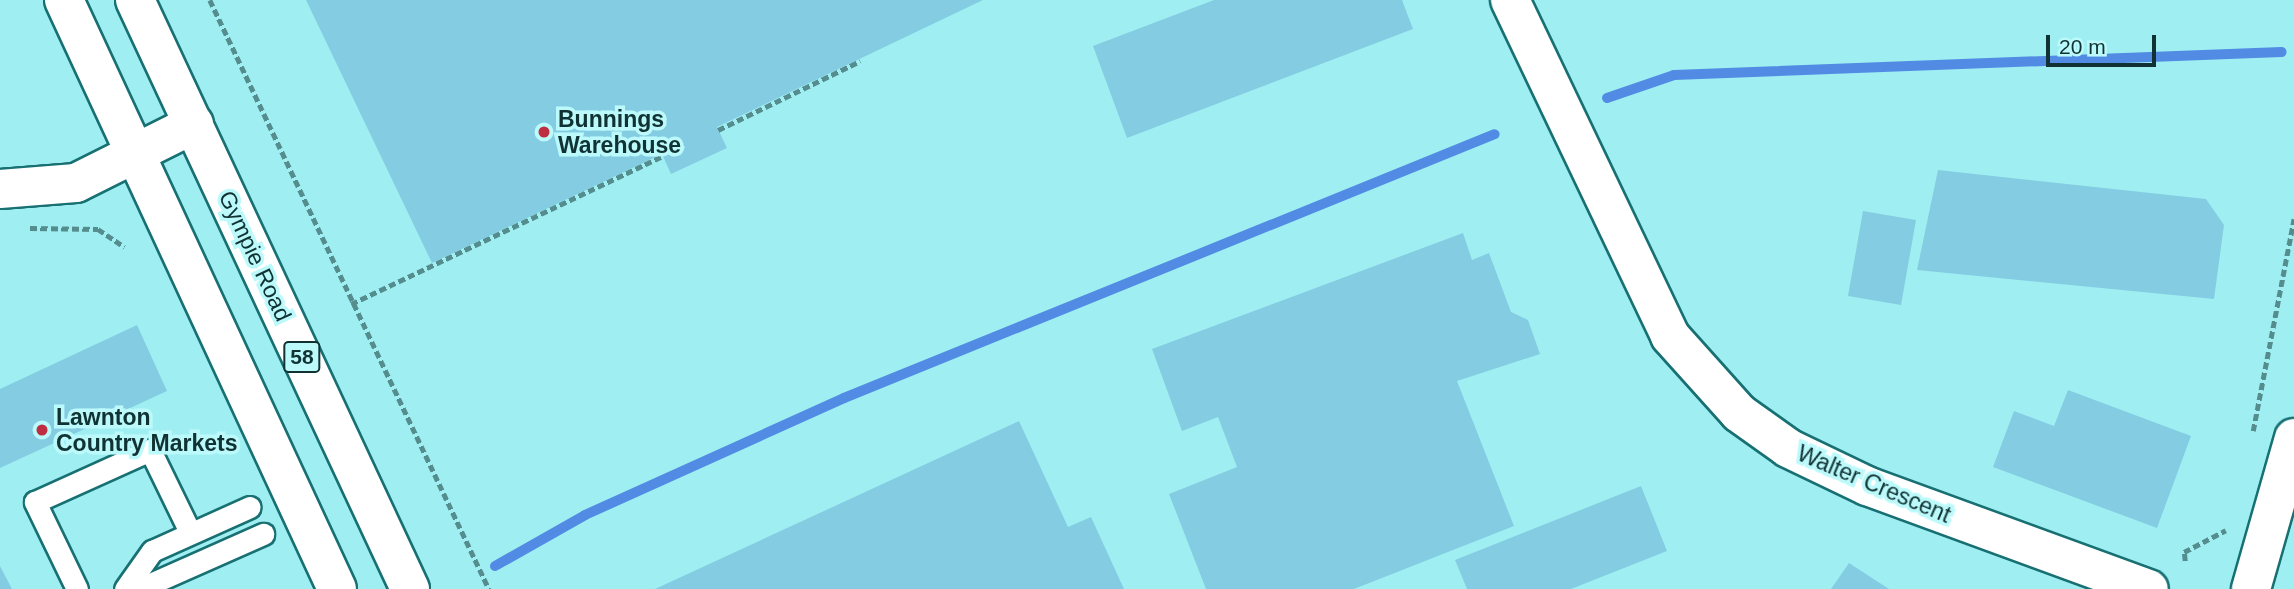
<!DOCTYPE html>
<html>
<head>
<meta charset="utf-8">
<style>
  body { margin:0 }
  #map { position:relative; width:2294px; height:589px; overflow:hidden; background:#9feff2; font-family:Helvetica,sans-serif }
  div>[style] { position:absolute }
  .stream>* { height:10px; margin:-5px; padding:0 5px; transform-origin:5px; border-radius:5px; background:#528be4 }
  .building>* { inset:0; background:#84cce2 }
  .path>* { height:4.5px; margin-top:-2.25px; transform-origin:0; background:repeating-linear-gradient(90deg,#558d8f 0 7px,transparent 0 10.5px) }
  .roads { filter:drop-shadow(2px 0 #187073) drop-shadow(-2px 0 #187073) drop-shadow(0 2px #187073) drop-shadow(0 -2px #187073) }
  .lane>* { height:21px; margin:-10.5px; padding:0 10.5px; transform-origin:10.5px; border-radius:10.5px; background:#fff }
  .street>* { height:38px; margin:-19px; padding:0 19px; transform-origin:19px; border-radius:19px; background:#fff }
  .highway>* { height:38px; margin:-19px; padding:0 19px; transform-origin:19px; border-radius:19px; background:#fff }
  .dots>* { width:19px; height:19px; translate:-50% -50%; box-sizing:border-box; border:4px solid #bbf9fb; border-radius:50% }
  span { translate:-50% -50%; white-space:nowrap; text-align:center; line-height:1.15; -webkit-text-stroke:7px #bbf9fb; paint-order:stroke }
  .shield-label span { padding:2px 5px; background:#bbf9fb; border:2px solid; border-radius:5px; -webkit-text-stroke-width:0 }
  .shield-label { font-size:21px; color:#103233; font-weight:700 }
  .poi-label { font-size:23px; color:#103233; font-weight:700 }
  .left { translate:0 -50%; text-align:left }
  .street-label { font-size:23px; color:#103233 }
  .scale { position:absolute; left:2046px; top:35px; width:110px; height:32px; box-sizing:border-box; border:4px solid #103233; border-top:0; padding-left:9px; font-size:21px; line-height:24px; white-space:nowrap; color:#103233; -webkit-text-stroke:5px #bbf9fb; paint-order:stroke }
</style>
</head>
<body>
<div id="map">
  <div class="stream">
    <div style="left:1607px;top:98px;width:71px;rotate:-18.9deg"></div>
    <div style="left:1674px;top:75px;width:608px;rotate:-2.17deg"></div>
    <div style="left:495px;top:566px;width:103px;rotate:-29.5deg"></div>
    <div style="left:585px;top:515px;width:284px;rotate:-24.3deg"></div>
    <div style="left:844px;top:398px;width:702px;rotate:-22.07deg"></div>
  </div>
  <div class="building">
    <div style="clip-path:polygon(306px 0,983px 0,717px 127px,727px 148px,671px 174px,662px 154px,432px 263px)"></div>
    <div style="clip-path:polygon(1214px 0,1402px 0,1413px 29px,1127px 138px,1093px 46px)"></div>
    <div style="clip-path:polygon(1938px 170px,2206px 199px,2224px 225px,2214px 299px,1917px 270px)"></div>
    <div style="clip-path:polygon(1863px 211px,1916px 220px,1901px 305px,1848px 296px)"></div>
    <div style="clip-path:polygon(1463px 233px,1472px 260px,1489px 253px,1511px 312px,1528px 320px,1540px 354px,1457px 381px,1514px 526px,1354px 589px,1206px 589px,1169px 494px,1237px 467px,1218px 417px,1182px 431px,1152px 349px)"></div>
    <div style="clip-path:polygon(137px 325px,167px 391px,0 468px,0 389px)"></div>
    <div style="clip-path:polygon(2068px 390px,2191px 436px,2157px 528px,1993px 467px,2014px 411px,2054px 426px)"></div>
    <div style="clip-path:polygon(1019px 421px,1068px 527px,1091px 517px,1124px 589px,655px 589px)"></div>
    <div style="clip-path:polygon(1641px 486px,1667px 551px,1571px 589px,1467px 589px,1455px 560px)"></div>
    <div style="clip-path:polygon(1849px 563px,1889px 589px,1831px 589px)"></div>
    <div style="clip-path:polygon(0 566px,12px 589px,0 589px)"></div>
  </div>
  <div class="path">
    <div style="left:210px;top:0;width:652px;rotate:64.65deg"></div>
    <div style="left:718px;top:130px;width:158px;rotate:-25.9deg"></div>
    <div style="left:30px;top:228px;width:68px;rotate:0.8deg"></div>
    <div style="left:98px;top:229px;width:32px;rotate:34deg"></div>
    <div style="left:351px;top:304px;width:345px;rotate:-25.4deg"></div>
    <div style="left:2253px;top:431px;width:216px;rotate:-79.1deg"></div>
    <div style="left:2185px;top:561px;width:9px;rotate:-96deg"></div>
    <div style="left:2184px;top:552px;width:47px;rotate:-27.6deg"></div>
  </div>
  <div class="roads">
    <div class="lane">
      <div style="left:77px;top:589px;width:97px;rotate:-115.8deg"></div>
      <div style="left:35px;top:502px;width:126px;rotate:-24.3deg"></div>
      <div style="left:150px;top:450px;width:91px;rotate:64deg"></div>
      <div style="left:125px;top:589px;width:47px;rotate:-54.6deg"></div>
      <div style="left:152px;top:551px;width:107px;rotate:-24.2deg"></div>
      <div style="left:139px;top:589px;width:136px;rotate:-23.9deg"></div>
    </div>
    <div class="street">
      <div style="left:1510px;top:0;width:372px;rotate:64.5deg"></div>
      <div style="left:1670px;top:336px;width:103px;rotate:48.1deg"></div>
      <div style="left:1739px;top:413px;width:60px;rotate:35.5deg"></div>
      <div style="left:1788px;top:448px;width:88px;rotate:25.7deg"></div>
      <div style="left:1867px;top:486px;width:300px;rotate:20.1deg"></div>
      <div style="left:0;top:189px;width:76px;rotate:-4.5deg"></div>
      <div style="left:76px;top:183px;width:132px;rotate:-26.6deg"></div>
      <div style="left:2251px;top:589px;width:157px;rotate:-74.1deg"></div>
    </div>
    <div class="highway">
      <div style="left:64px;top:0;width:649px;rotate:65.13deg"></div>
      <div style="left:135px;top:0;width:650px;rotate:64.97deg"></div>
    </div>
  </div>
  <div class="dots">
    <div style="left:544px;top:132px;background:#be2d40"></div>
    <div style="left:42px;top:430px;background:#be2d40"></div>
  </div>
  <div class="shield-label">
    <span style="left:302px;top:357px">58</span>
  </div>
  <div class="poi-label">
    <span class="left" style="left:558px;top:132px">Bunnings<br>Warehouse</span>
    <span class="left" style="left:56px;top:430px">Lawnton<br>Country Markets</span>
  </div>
  <div class="street-label">
    <span style="left:255px;top:256px;rotate:65deg">Gympie Road</span>
    <span style="left:1874px;top:484px;rotate:23deg">Walter Crescent</span>
  </div>
  <div class="scale">20 m</div>
</div>
</body>
</html>
